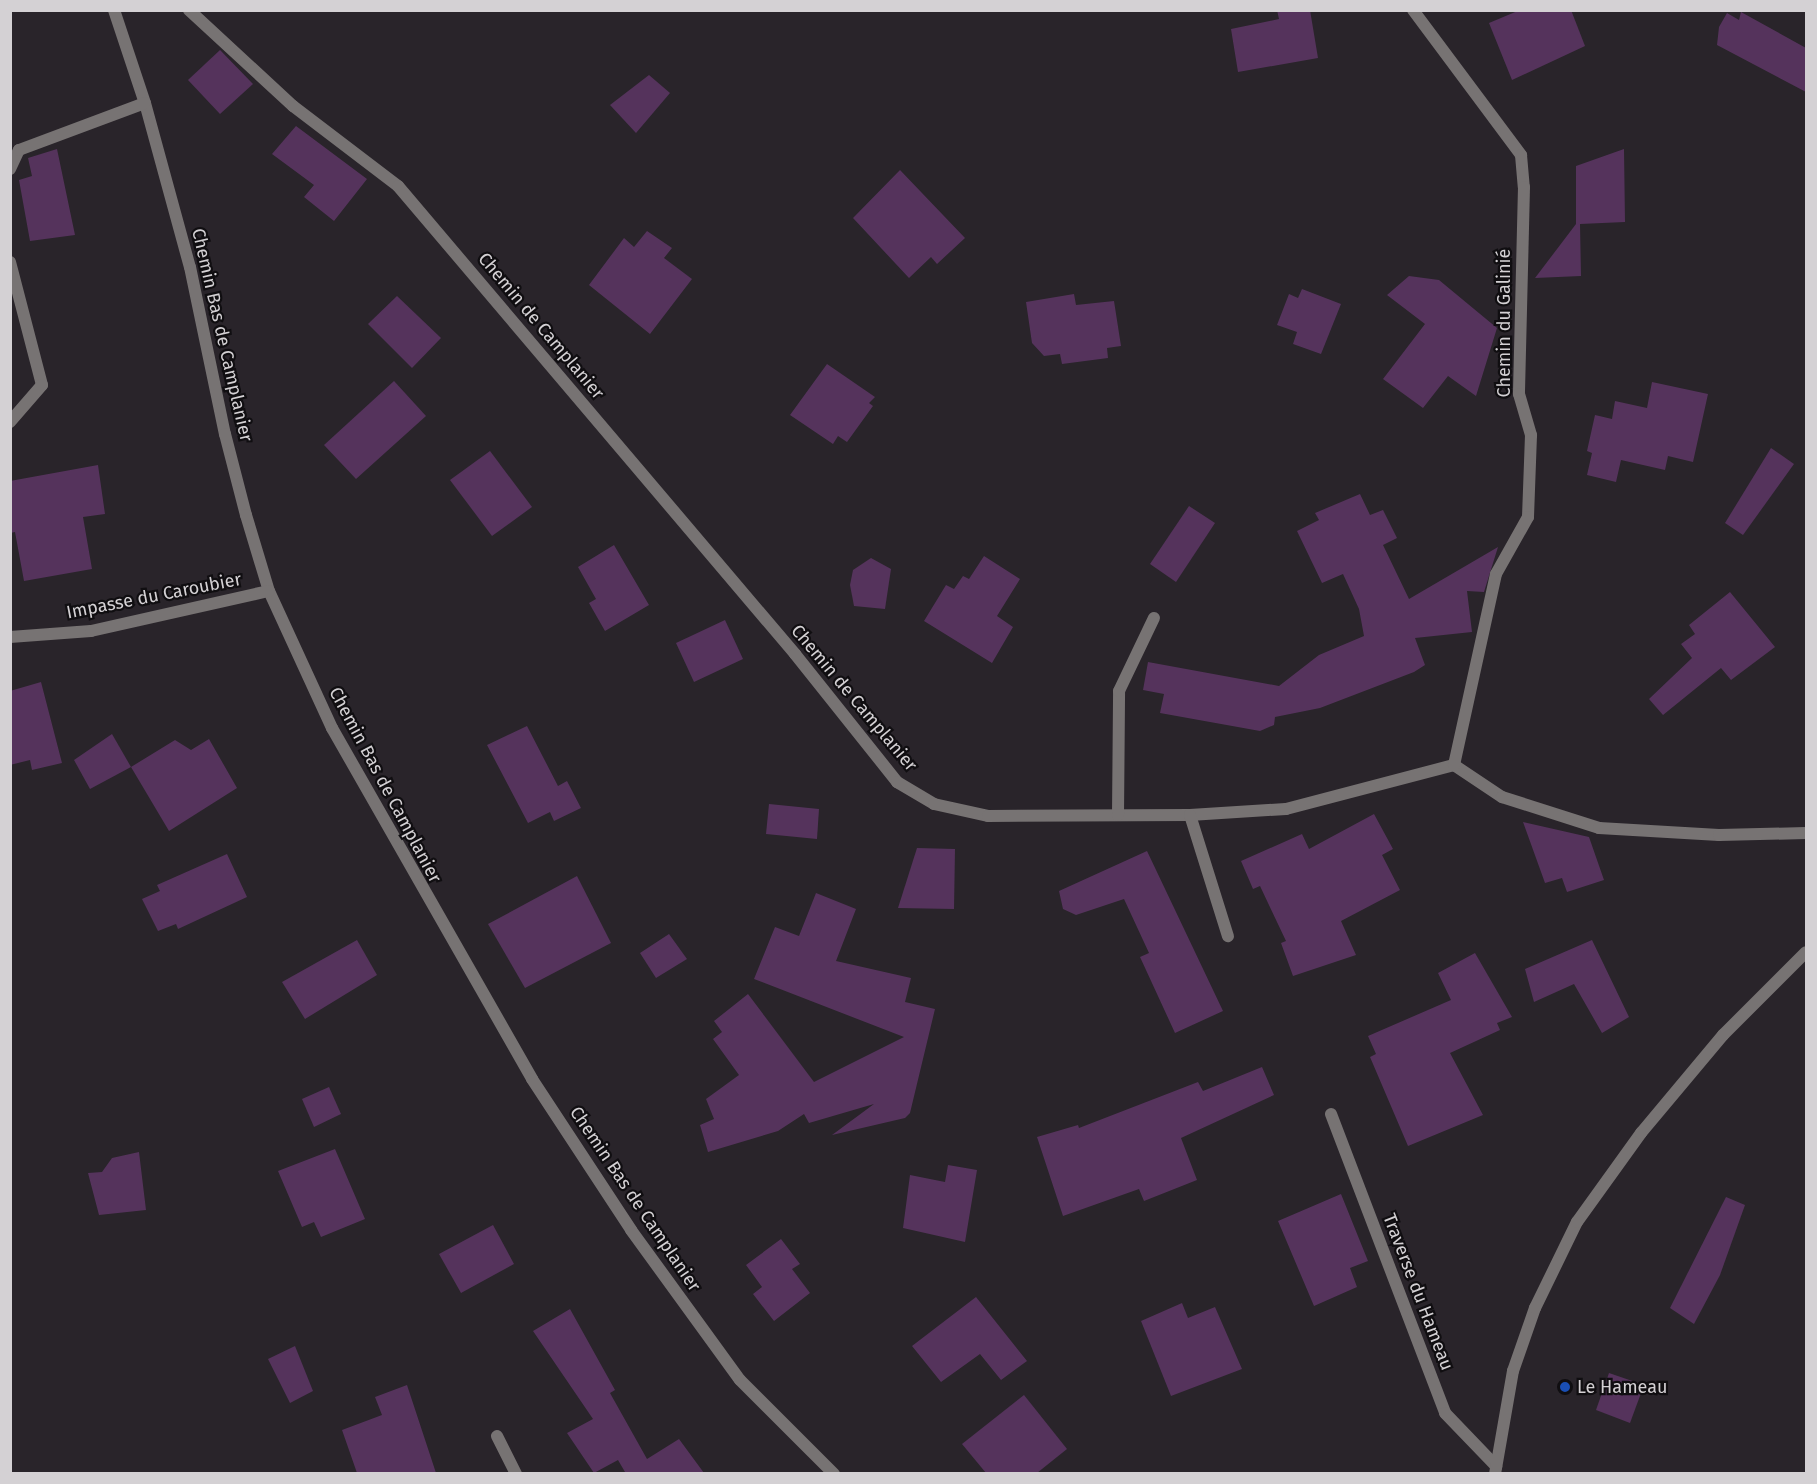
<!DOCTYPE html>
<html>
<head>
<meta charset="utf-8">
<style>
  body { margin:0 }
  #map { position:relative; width:1817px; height:1484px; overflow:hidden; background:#29242a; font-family:"Fira Sans",sans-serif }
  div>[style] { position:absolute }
  .building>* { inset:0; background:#55335c }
  .minor>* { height:12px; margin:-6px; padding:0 6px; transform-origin:6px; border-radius:6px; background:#777373 }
  .dots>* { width:16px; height:16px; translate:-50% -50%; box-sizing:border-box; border:3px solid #100e11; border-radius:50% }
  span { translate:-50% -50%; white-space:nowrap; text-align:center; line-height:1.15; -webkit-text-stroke:4.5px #100e11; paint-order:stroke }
  .street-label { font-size:18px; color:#d4d1d4 }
  .poi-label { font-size:18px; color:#d4d1d4 }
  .left { translate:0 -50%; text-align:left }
  .frame { position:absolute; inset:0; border:12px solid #d4d1d4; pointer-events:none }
</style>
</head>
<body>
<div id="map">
  <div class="building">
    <div style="clip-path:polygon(1277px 10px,1310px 10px,1318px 58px,1238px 72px,1231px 29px,1279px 19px)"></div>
    <div style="clip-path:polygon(1520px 10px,1571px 10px,1585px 46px,1512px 80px,1489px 23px)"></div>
    <div style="clip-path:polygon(1741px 12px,1806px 48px,1806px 92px,1717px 45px,1719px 27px,1727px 13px,1739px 20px)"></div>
    <div style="clip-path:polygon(220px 50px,253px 84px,220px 114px,188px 80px)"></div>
    <div style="clip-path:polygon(649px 75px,670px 93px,636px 133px,610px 105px)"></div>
    <div style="clip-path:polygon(296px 126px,367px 179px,334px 221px,304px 197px,314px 185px,272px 154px)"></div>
    <div style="clip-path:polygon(57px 149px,75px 235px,30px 241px,19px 180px,32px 176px,28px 158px)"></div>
    <div style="clip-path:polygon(1624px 149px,1625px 222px,1580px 224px,1581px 276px,1535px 278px,1576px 224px,1576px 166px)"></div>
    <div style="clip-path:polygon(900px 170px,965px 238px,937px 264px,931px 257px,909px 278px,853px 218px)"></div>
    <div style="clip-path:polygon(647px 231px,672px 248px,664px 258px,692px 279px,650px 334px,589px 285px,624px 238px,634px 247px)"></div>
    <div style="clip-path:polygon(1409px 276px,1439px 280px,1497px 328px,1476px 396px,1448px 376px,1423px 408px,1383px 379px,1425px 324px,1387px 295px)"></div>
    <div style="clip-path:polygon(1302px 289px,1341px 304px,1321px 354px,1293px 344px,1297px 332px,1277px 325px,1289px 294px,1298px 298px)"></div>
    <div style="clip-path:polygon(1074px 294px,1076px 305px,1114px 301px,1121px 346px,1107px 348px,1108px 358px,1062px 364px,1060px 354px,1044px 356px,1032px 343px,1026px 302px)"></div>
    <div style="clip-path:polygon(397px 296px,441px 338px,412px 368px,368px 324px)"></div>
    <div style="clip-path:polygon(827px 364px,875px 397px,869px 403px,873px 406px,847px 442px,838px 436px,833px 444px,790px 415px)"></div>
    <div style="clip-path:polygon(394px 381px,426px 416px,356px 479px,324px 445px)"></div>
    <div style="clip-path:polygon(1652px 382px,1708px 394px,1693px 462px,1668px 456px,1665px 470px,1621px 460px,1616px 482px,1587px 475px,1592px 453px,1587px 451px,1595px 415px,1612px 419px,1615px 401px,1647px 408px)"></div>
    <div style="clip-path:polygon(1771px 448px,1794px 464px,1743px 535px,1725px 523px)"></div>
    <div style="clip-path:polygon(490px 451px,532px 507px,492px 536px,450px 480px)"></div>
    <div style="clip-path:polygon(98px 465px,105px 514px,83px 517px,92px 569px,24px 581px,15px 532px,10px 533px,10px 481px)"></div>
    <div style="clip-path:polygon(1360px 494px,1370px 515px,1383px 510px,1397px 538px,1383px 545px,1409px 599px,1498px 547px,1484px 592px,1467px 591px,1472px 632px,1415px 638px,1425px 665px,1414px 672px,1320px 708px,1275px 717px,1274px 725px,1260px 731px,1160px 713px,1164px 694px,1143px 690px,1148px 662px,1279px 686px,1319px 655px,1364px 636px,1359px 609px,1343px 574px,1322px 583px,1297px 531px,1319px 520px,1315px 513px)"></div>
    <div style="clip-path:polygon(1189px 506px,1215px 523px,1176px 582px,1150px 564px)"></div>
    <div style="clip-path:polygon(614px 545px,649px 605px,605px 631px,589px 603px,596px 599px,578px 567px)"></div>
    <div style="clip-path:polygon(984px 556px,1020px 579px,997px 616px,1013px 627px,992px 663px,924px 621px,946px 585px,954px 589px,963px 576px,969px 579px)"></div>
    <div style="clip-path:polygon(871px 558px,891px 569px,885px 609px,854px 606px,850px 585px,853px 570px)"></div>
    <div style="clip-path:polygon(1730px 592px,1775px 647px,1731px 680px,1721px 668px,1663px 715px,1649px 699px,1692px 658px,1681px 644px,1695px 634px,1689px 625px)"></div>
    <div style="clip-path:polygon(725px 620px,743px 659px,694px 682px,676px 643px)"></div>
    <div style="clip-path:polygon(41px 682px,62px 763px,32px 770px,30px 760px,10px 765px,10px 691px)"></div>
    <div style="clip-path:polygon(527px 726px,558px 786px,567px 781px,581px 808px,554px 821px,550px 812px,528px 823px,487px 745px)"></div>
    <div style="clip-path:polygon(112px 734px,131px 767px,90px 789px,74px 760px)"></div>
    <div style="clip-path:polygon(209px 739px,237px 788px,169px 831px,131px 767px,175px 740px,191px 750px)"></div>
    <div style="clip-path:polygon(769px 804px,819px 809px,817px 839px,766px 834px)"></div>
    <div style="clip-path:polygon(1374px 814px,1393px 849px,1382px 855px,1400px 890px,1341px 921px,1356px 955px,1293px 976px,1281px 943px,1286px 941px,1260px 886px,1253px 889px,1241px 861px,1302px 834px,1309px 849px)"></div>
    <div style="clip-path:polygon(1523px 822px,1589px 837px,1604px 880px,1567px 892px,1562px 878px,1545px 883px)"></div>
    <div style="clip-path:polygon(917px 848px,955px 849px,954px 909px,898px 908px)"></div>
    <div style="clip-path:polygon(1147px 851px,1223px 1011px,1175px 1033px,1140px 957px,1149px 953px,1124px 899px,1076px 915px,1063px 909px,1059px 891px)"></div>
    <div style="clip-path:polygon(227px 854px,247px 897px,178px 929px,176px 924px,158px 931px,142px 899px,160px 891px,157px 885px)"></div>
    <div style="clip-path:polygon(577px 876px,611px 943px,525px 988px,488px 924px)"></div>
    <div style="clip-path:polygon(816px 893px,856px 909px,836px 961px,911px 978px,905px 1002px,935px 1009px,910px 1113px,905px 1118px,832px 1135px,874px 1104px,809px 1123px,804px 1114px,778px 1131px,708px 1152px,700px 1125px,714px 1119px,706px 1099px,739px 1075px,713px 1039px,722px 1032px,714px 1021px,748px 994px,814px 1082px,904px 1037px,754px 979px,775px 927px,799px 936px)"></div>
    <div style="clip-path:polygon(669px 934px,687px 959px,656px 978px,640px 953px)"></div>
    <div style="clip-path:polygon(357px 940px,377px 975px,305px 1019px,282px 982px)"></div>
    <div style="clip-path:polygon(1592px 940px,1629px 1017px,1602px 1033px,1574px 984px,1534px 1002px,1525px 969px)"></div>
    <div style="clip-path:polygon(1475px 953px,1512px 1017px,1497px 1023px,1500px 1030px,1450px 1053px,1483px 1115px,1408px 1146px,1370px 1057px,1376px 1054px,1368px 1036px,1451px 1000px,1438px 973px)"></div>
    <div style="clip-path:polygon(1262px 1067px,1274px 1095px,1181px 1138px,1197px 1180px,1144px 1201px,1139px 1189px,1063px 1216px,1037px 1137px,1078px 1125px,1079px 1128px,1198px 1082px,1203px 1091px)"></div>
    <div style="clip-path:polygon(329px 1087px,341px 1114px,314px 1127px,302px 1099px)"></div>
    <div style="clip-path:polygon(335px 1149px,365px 1219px,321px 1237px,314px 1222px,302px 1227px,278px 1171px)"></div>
    <div style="clip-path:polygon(139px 1152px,146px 1210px,99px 1215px,88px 1173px,102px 1172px,112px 1158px)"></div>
    <div style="clip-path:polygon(948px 1165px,977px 1170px,965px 1242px,903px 1228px,910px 1175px,945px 1182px)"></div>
    <div style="clip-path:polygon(1341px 1194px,1368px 1261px,1350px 1268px,1357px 1287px,1314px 1306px,1278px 1221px)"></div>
    <div style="clip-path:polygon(1726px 1197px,1745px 1205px,1720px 1275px,1694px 1324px,1670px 1308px)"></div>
    <div style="clip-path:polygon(493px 1225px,514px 1264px,461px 1293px,439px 1254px)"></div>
    <div style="clip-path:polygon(781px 1239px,800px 1264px,792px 1269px,810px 1293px,774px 1321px,753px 1294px,762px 1287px,746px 1265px)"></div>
    <div style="clip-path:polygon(976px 1297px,1027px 1361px,1001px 1380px,980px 1354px,941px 1382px,912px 1346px)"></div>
    <div style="clip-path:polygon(1182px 1303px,1188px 1318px,1215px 1307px,1242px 1369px,1171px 1396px,1141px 1321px)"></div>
    <div style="clip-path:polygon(570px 1309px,615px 1390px,610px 1393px,647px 1459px,679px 1439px,704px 1473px,622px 1473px,625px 1472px,618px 1460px,594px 1473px,567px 1433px,593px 1419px,533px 1331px)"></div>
    <div style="clip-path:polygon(295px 1346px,313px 1391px,290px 1403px,268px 1359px)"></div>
    <div style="clip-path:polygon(1609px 1373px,1644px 1385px,1630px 1423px,1596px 1410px)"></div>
    <div style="clip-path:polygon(407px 1385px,436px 1473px,357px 1473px,342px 1430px,382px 1415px,375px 1397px)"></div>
    <div style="clip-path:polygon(1024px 1395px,1067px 1449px,1037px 1473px,986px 1473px,962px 1444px)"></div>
  </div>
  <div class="minor">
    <div style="left:114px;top:10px;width:98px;rotate:71.6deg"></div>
    <div style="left:145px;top:103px;width:170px;rotate:74.7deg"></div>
    <div style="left:190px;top:267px;width:171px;rotate:78.2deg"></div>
    <div style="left:225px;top:434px;width:84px;rotate:75.5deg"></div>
    <div style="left:246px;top:515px;width:79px;rotate:73.2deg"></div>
    <div style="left:269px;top:591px;width:151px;rotate:65.3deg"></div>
    <div style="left:332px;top:728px;width:404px;rotate:60.3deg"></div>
    <div style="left:532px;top:1079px;width:181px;rotate:56.7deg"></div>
    <div style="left:631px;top:1230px;width:185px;rotate:54deg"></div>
    <div style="left:740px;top:1380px;width:133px;rotate:45deg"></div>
    <div style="left:189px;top:10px;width:142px;rotate:42.7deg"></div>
    <div style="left:293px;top:106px;width:132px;rotate:37.3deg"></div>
    <div style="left:398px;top:186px;width:614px;rotate:49.69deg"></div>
    <div style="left:795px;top:654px;width:164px;rotate:51.4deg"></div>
    <div style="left:897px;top:782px;width:43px;rotate:30.7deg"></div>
    <div style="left:934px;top:804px;width:55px;rotate:12.5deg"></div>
    <div style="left:988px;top:816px;width:202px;rotate:-0.3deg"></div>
    <div style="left:1190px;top:815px;width:96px;rotate:-3.6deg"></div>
    <div style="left:1286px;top:809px;width:174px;rotate:-14.7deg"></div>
    <div style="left:1454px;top:765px;width:58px;rotate:33.7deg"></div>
    <div style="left:1502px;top:797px;width:102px;rotate:17.7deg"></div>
    <div style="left:1599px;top:828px;width:120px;rotate:3.3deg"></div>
    <div style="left:1719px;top:835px;width:87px;rotate:-1.3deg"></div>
    <div style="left:1413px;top:10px;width:181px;rotate:53.3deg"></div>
    <div style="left:1521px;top:155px;width:32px;rotate:85deg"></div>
    <div style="left:1524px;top:187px;width:207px;rotate:91.4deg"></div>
    <div style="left:1519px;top:394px;width:43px;rotate:73.7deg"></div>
    <div style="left:1531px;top:435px;width:82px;rotate:92.1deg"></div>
    <div style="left:1528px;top:517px;width:65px;rotate:119.3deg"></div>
    <div style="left:1496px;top:574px;width:196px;rotate:102.4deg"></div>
    <div style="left:10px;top:169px;width:21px;rotate:-65deg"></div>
    <div style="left:19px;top:150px;width:134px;rotate:-20.5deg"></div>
    <div style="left:10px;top:262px;width:127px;rotate:75.4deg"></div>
    <div style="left:42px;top:385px;width:49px;rotate:130.9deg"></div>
    <div style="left:10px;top:637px;width:81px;rotate:-4.2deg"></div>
    <div style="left:91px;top:631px;width:182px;rotate:-12.7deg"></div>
    <div style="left:1118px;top:815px;width:124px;rotate:-89.5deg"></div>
    <div style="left:1119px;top:691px;width:81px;rotate:-64.4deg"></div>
    <div style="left:1190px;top:815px;width:127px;rotate:72.6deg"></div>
    <div style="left:1331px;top:1114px;width:320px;rotate:69.1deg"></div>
    <div style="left:1445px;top:1413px;width:74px;rotate:46.1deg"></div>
    <div style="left:497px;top:1436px;width:42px;rotate:63.4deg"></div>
    <div style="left:1495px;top:1474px;width:105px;rotate:-80.1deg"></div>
    <div style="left:1513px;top:1371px;width:67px;rotate:-70.8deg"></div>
    <div style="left:1535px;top:1308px;width:96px;rotate:-64deg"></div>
    <div style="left:1577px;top:1222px;width:110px;rotate:-54.3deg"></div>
    <div style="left:1641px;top:1133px;width:128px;rotate:-50.1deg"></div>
    <div style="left:1723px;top:1035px;width:117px;rotate:-45deg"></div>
  </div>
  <div class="dots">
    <div style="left:1565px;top:1387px;background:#1a4fb4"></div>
  </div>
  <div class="street-label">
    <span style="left:1504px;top:323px;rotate:-90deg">Chemin du Galinié</span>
    <span style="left:541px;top:326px;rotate:50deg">Chemin de Camplanier</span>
    <span style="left:222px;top:335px;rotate:77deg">Chemin Bas de Camplanier</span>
    <span style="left:154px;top:596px;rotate:-11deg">Impasse du Caroubier</span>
    <span style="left:854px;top:698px;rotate:50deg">Chemin de Camplanier</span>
    <span style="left:385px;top:785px;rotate:62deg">Chemin Bas de Camplanier</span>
    <span style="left:635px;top:1199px;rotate:56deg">Chemin Bas de Camplanier</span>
    <span style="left:1418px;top:1292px;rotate:69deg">Traverse du Hameau</span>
  </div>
  <div class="poi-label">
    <span class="left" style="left:1577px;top:1387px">Le Hameau</span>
  </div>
  <div class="frame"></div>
</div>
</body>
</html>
